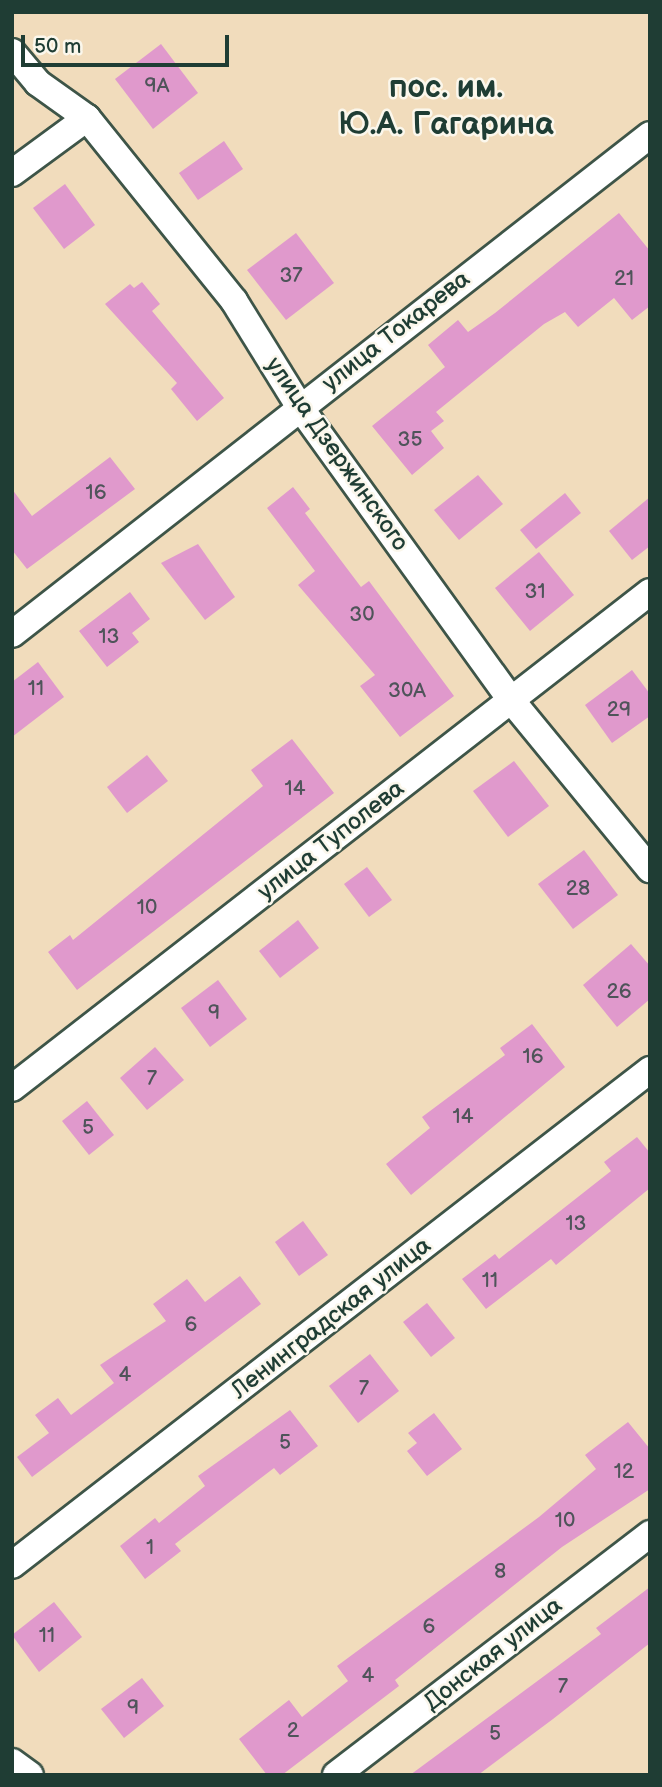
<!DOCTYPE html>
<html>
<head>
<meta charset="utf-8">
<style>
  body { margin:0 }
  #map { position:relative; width:662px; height:1787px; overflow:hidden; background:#f1dcbc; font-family:"Balsamiq Sans",sans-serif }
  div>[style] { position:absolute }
  .building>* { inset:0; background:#e099cc }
  .roads { filter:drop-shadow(2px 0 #3e5548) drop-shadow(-2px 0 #3e5548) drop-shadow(0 2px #3e5548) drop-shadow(0 -2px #3e5548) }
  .minor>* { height:26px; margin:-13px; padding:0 13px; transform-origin:13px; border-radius:13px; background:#fff }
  span { translate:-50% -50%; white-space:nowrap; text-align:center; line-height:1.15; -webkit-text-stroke:5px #fbf7ec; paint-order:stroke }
  .number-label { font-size:21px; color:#4f545a }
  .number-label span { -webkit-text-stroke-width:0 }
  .street-label { font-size:24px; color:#1f3d34 }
  .district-label { font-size:32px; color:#1f3d34; font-weight:700 }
  .frame { position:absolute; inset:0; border:14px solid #1f3d34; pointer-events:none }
  .scale { position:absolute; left:21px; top:35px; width:208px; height:32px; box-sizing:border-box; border:4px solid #1f3d34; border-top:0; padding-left:9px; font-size:21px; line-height:24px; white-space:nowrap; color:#1f3d34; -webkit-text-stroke:5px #fbf7ec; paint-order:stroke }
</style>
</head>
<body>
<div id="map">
  <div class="building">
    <div style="clip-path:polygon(161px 44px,198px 93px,153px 129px,115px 79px)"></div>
    <div style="clip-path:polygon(224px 141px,243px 169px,198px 200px,179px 173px)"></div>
    <div style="clip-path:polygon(65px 184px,95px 225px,64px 249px,33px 208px)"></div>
    <div style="clip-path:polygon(619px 213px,650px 251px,650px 306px,632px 320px,614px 298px,578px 327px,565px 312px,544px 324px,436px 412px,444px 421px,431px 431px,444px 448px,412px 475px,372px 426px,445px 367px,428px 345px,458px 320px,468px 332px,495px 313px)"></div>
    <div style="clip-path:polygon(296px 233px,334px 283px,286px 320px,247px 270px)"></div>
    <div style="clip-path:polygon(142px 282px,160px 304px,152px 311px,224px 398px,197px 421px,171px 389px,177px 383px,105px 304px,130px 284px,134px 288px)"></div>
    <div style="clip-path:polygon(110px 457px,135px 489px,27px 569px,12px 550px,12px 489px,32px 516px)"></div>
    <div style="clip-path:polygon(478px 475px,503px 504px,459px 540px,434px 510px)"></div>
    <div style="clip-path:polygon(293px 487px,310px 509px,305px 513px,361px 587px,369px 581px,454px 696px,400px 737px,360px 686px,375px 675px,298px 585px,315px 571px,267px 508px)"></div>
    <div style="clip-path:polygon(565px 493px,581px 513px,536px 549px,520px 530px)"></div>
    <div style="clip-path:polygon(650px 497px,650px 546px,632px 560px,609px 531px)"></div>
    <div style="clip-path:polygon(198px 544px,235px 597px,205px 620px,161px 563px)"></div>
    <div style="clip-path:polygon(539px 552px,574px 595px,530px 631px,495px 588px)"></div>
    <div style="clip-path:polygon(130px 592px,150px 619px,132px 633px,139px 642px,107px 667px,79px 631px)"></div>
    <div style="clip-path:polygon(38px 662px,64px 697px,12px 737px,12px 682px)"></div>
    <div style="clip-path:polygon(632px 670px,650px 694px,650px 716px,612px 743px,585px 705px)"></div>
    <div style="clip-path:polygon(292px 739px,334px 793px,77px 990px,48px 952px,70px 935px,73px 940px,263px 786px,251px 770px)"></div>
    <div style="clip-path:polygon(147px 755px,168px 781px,127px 813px,107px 787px)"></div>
    <div style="clip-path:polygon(514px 761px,549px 806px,508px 837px,473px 791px)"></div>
    <div style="clip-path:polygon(584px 850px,618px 895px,573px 929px,538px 884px)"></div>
    <div style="clip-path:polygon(367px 867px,392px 900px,369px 917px,344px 884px)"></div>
    <div style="clip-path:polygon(298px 920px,319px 948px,280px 978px,259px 951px)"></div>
    <div style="clip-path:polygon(631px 944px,650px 966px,650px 999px,617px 1027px,583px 985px)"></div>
    <div style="clip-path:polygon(218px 980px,247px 1019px,210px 1047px,181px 1008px)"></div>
    <div style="clip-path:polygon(532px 1024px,565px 1067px,411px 1195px,386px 1164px,430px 1128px,422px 1117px,505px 1055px,500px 1048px)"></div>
    <div style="clip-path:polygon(155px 1047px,184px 1080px,147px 1110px,120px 1078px)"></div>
    <div style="clip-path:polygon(87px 1101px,114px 1135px,89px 1155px,62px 1121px)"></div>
    <div style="clip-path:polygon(637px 1137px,650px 1153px,650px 1188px,556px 1265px,551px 1259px,486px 1309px,462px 1279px,495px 1254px,499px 1259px,611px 1171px,604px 1162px)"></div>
    <div style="clip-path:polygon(303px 1221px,328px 1255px,299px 1276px,275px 1242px)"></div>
    <div style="clip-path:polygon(240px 1276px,261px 1304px,32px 1477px,17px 1457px,49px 1433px,35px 1415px,58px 1398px,71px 1415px,114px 1383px,100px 1365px,166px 1321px,153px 1304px,187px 1279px,205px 1302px)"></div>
    <div style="clip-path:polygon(427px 1303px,455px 1338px,431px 1357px,403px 1322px)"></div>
    <div style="clip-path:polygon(370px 1354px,399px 1391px,358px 1423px,329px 1386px)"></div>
    <div style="clip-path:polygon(290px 1410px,318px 1446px,280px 1475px,274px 1468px,175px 1544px,181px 1551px,145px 1579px,120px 1546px,155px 1518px,159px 1523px,205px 1486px,198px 1476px)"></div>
    <div style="clip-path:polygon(434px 1413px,462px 1449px,427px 1476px,407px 1451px,417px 1443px,408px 1433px)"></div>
    <div style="clip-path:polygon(628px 1422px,650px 1449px,650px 1489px,562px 1547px,395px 1680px,399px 1686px,282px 1775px,267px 1775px,239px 1739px,289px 1700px,302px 1717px,348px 1681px,337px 1666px,539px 1517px,596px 1469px,585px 1455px)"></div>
    <div style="clip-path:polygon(650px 1587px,650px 1643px,553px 1719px,478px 1775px,410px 1775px,601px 1634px,596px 1628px)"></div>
    <div style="clip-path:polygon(54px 1602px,82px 1637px,39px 1672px,12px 1635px)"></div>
    <div style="clip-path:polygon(142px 1678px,164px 1706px,124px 1738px,101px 1709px)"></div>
  </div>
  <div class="roads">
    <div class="minor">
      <div style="left:12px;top:52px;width:40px;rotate:50deg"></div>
      <div style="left:38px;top:83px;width:60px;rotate:35.5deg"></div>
      <div style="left:87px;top:118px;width:235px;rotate:51.2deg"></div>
      <div style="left:234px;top:301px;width:123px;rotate:58.2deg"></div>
      <div style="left:299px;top:406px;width:362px;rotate:54.2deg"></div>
      <div style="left:511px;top:700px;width:219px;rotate:50.6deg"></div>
      <div style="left:12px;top:173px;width:93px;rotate:-36.3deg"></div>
      <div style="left:12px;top:634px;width:810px;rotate:-38.03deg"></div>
      <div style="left:12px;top:1088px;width:808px;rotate:-37.86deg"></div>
      <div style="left:12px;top:1565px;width:808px;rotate:-37.81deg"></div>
      <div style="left:12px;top:1762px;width:22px;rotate:36deg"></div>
      <div style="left:336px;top:1775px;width:396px;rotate:-37.5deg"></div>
    </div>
  </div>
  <div class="number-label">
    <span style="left:157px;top:86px">9А</span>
    <span style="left:291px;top:276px">37</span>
    <span style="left:624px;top:279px">21</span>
    <span style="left:410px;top:440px">35</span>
    <span style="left:96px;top:493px">16</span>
    <span style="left:535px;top:592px">31</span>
    <span style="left:362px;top:615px">30</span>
    <span style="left:109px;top:637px">13</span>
    <span style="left:36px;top:689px">11</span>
    <span style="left:407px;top:691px">30А</span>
    <span style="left:619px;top:710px">29</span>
    <span style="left:295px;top:789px">14</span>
    <span style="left:578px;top:889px">28</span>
    <span style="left:147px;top:908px">10</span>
    <span style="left:619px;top:992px">26</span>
    <span style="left:214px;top:1013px">9</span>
    <span style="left:533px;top:1057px">16</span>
    <span style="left:152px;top:1079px">7</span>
    <span style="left:463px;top:1117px">14</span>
    <span style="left:88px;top:1128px">5</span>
    <span style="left:576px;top:1224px">13</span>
    <span style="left:490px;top:1281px">11</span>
    <span style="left:191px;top:1325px">6</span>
    <span style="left:125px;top:1375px">4</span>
    <span style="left:364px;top:1389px">7</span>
    <span style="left:285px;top:1443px">5</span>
    <span style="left:624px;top:1472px">12</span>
    <span style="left:565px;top:1521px">10</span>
    <span style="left:150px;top:1548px">1</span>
    <span style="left:500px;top:1572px">8</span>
    <span style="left:429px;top:1627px">6</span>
    <span style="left:47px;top:1636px">11</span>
    <span style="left:368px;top:1676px">4</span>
    <span style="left:563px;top:1687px">7</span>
    <span style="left:133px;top:1708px">9</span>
    <span style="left:293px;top:1731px">2</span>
    <span style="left:495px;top:1734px">5</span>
  </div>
  <div class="street-label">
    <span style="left:396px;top:331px;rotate:-38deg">улица Токарева</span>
    <span style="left:337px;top:454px;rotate:55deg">улица Дзержинского</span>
    <span style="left:331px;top:840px;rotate:-38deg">улица Туполева</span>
    <span style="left:331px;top:1318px;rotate:-38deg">Ленинградская улица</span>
    <span style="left:493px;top:1654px;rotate:-38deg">Донская улица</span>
  </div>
  <div class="district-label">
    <span style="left:446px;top:107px">пос. им.<br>Ю.А. Гагарина</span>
  </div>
  <div class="frame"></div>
  <div class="scale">50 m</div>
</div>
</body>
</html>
